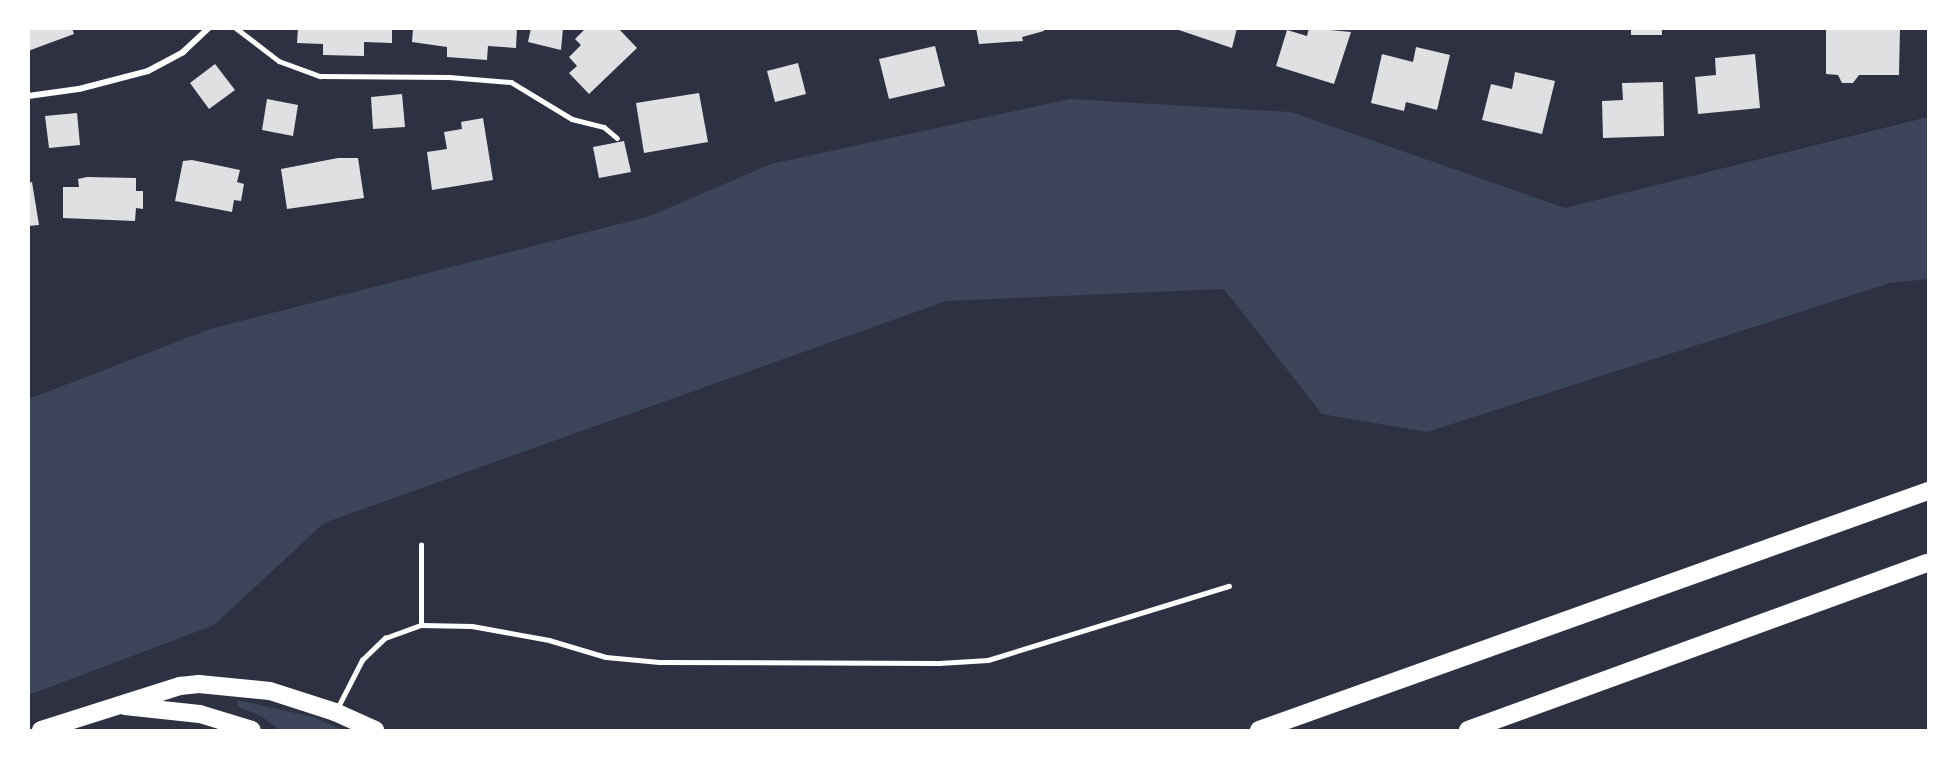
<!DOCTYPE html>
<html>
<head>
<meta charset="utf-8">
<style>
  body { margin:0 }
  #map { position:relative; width:1957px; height:759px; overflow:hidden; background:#2d3142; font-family:"PT Sans",sans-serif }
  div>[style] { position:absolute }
  .green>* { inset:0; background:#3c4559 }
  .building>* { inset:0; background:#e0e0e3 }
  .service>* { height:4.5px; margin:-2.25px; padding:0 2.25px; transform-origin:2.25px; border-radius:2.25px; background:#fff }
  .minor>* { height:6px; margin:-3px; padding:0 3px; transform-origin:3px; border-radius:3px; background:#fff }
  .motorway>* { height:18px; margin:-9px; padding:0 9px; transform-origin:9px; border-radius:9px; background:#fff }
  span { translate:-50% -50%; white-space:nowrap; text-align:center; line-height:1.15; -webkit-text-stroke:6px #fff; paint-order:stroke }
  .frame { position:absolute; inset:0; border:30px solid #fff; pointer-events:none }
</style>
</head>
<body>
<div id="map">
  <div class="green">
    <div style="clip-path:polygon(1070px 99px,1291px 112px,1565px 208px,1928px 117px,1928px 279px,1890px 283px,1427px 432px,1322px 414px,1224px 289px,946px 301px,324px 523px,214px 625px,29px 695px,29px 399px,210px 329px,650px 216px,771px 164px)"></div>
    <div style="clip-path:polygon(237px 700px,313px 717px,343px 730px,279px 730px,261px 716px,238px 707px)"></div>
  </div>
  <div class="building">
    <div style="clip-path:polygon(28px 28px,72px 28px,74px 34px,28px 51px)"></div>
    <div style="clip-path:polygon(298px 28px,392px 28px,392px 43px,364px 42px,364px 56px,323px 55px,323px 44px,297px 43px)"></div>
    <div style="clip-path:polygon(413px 28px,517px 28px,516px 48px,488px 46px,487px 60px,447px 57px,447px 47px,412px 42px)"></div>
    <div style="clip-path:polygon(531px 28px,563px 28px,561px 50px,528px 42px)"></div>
    <div style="clip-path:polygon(586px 28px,618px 28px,637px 48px,589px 94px,569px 73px,577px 66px,569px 57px,581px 45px,575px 39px)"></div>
    <div style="clip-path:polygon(976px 28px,1044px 28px,1044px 31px,1022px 37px,1023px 41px,979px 44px)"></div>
    <div style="clip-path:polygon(1173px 28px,1237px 28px,1232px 48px)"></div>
    <div style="clip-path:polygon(1309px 28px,1351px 32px,1334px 84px,1276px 66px,1287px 30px,1307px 36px)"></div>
    <div style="clip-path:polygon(1631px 28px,1662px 28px,1662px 35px,1631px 35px)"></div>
    <div style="clip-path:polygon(1826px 28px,1900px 28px,1899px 75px,1859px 75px,1853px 83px,1842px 83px,1838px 75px,1826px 74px)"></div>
    <div style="clip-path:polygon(935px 46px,945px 86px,889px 99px,879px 59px)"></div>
    <div style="clip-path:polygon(1416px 47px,1450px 55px,1437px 110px,1406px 102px,1404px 111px,1371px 103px,1382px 54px,1413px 62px)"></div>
    <div style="clip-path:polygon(1755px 54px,1760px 108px,1698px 114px,1695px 77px,1716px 75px,1715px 58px)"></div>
    <div style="clip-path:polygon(798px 63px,806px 94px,775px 102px,767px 71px)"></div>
    <div style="clip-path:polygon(215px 64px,235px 90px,209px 109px,190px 83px)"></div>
    <div style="clip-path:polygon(1515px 72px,1555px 81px,1542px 134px,1482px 120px,1491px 84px,1512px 89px)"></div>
    <div style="clip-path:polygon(1663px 82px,1664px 136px,1603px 138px,1602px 101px,1623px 100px,1622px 83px)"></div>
    <div style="clip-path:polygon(699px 93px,708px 142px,644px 153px,636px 103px)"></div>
    <div style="clip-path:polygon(402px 94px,405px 127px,373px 129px,371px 97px)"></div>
    <div style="clip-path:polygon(267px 99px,298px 105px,293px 136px,262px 130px)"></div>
    <div style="clip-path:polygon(77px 113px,80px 145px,49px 148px,45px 116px)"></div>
    <div style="clip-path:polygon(483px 118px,493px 180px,432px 190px,427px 152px,447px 149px,444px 132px,462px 129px,461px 122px)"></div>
    <div style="clip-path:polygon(624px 141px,631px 172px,599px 178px,593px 147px)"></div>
    <div style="clip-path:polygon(338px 158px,358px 158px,364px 198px,287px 209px,281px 169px)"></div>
    <div style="clip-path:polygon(192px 160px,240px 170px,237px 182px,244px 184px,241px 201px,234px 200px,232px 212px,175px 201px,183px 161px)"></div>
    <div style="clip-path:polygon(87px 177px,136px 178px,136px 191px,143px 191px,143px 209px,136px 208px,135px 221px,63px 218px,63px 187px,79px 187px,78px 179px)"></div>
    <div style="clip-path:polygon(32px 182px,39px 225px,28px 226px,28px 183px)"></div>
  </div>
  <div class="service">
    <div style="left:236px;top:28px;width:54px;rotate:37.5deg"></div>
    <div style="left:279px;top:61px;width:44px;rotate:20.1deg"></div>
    <div style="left:320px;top:76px;width:129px;rotate:0.4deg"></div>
    <div style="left:449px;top:77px;width:62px;rotate:4.6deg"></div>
    <div style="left:511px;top:82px;width:71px;rotate:31.2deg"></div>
    <div style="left:572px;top:119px;width:33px;rotate:14deg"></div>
    <div style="left:604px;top:127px;width:17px;rotate:40deg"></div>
    <div style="left:421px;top:625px;width:80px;rotate:-90deg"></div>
    <div style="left:338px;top:707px;width:53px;rotate:-62.9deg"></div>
    <div style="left:362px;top:660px;width:32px;rotate:-44deg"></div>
    <div style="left:385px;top:638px;width:38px;rotate:-20deg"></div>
    <div style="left:421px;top:625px;width:51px;rotate:1.1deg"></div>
    <div style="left:472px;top:626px;width:78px;rotate:10.3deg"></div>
    <div style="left:549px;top:640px;width:59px;rotate:16.6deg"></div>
    <div style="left:606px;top:657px;width:53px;rotate:5.4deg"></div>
    <div style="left:659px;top:662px;width:280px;rotate:0.2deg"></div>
    <div style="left:939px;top:663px;width:49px;rotate:-3.5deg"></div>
    <div style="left:988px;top:660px;width:252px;rotate:-17.1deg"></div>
  </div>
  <div class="minor">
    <div style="left:28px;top:96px;width:51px;rotate:-7.8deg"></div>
    <div style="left:79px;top:89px;width:71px;rotate:-14.6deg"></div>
    <div style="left:148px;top:71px;width:40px;rotate:-28deg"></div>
    <div style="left:183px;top:52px;width:35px;rotate:-43deg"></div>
  </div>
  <div class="motorway">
    <div style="left:125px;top:706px;width:75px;rotate:6.1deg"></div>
    <div style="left:200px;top:714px;width:54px;rotate:17.1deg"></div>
    <div style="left:41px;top:730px;width:146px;rotate:-17.6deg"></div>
    <div style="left:180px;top:686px;width:19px;rotate:-6deg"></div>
    <div style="left:199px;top:684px;width:71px;rotate:5.6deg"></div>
    <div style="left:270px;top:691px;width:68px;rotate:17.9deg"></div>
    <div style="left:335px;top:712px;width:44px;rotate:24.2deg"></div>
    <div style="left:1259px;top:730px;width:710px;rotate:-19.66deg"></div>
    <div style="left:1468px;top:730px;width:489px;rotate:-20deg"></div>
  </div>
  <div class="frame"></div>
</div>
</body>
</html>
